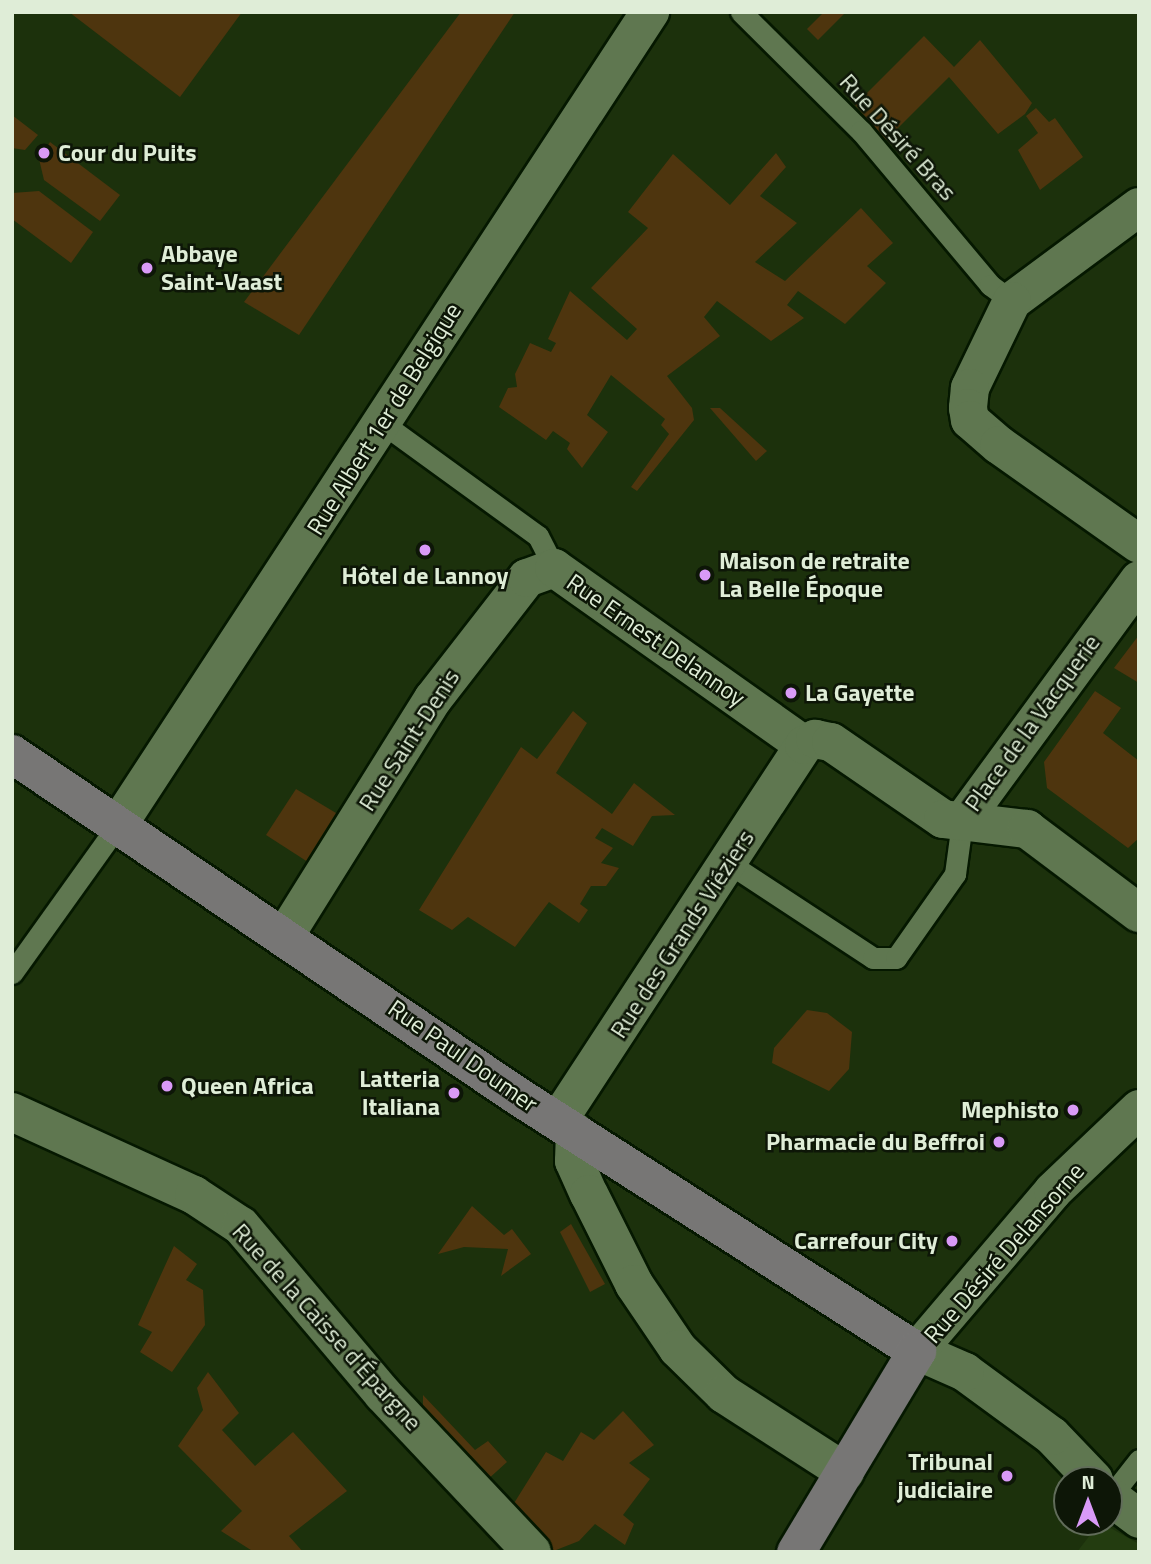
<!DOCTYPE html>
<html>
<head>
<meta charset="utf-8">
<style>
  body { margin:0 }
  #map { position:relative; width:1151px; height:1564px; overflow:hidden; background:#1c310c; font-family:"Titillium Web",sans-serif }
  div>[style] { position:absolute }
  .built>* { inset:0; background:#233c10 }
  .green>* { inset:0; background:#4e350e }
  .roads { filter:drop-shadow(2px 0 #051800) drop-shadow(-2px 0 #051800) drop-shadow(0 2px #051800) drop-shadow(0 -2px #051800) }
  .lane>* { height:21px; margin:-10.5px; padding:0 10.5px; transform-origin:10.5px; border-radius:10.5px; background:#5f7750 }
  .street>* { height:38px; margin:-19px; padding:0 19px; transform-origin:19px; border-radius:19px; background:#5f7750 }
  .secondary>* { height:38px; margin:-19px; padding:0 19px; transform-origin:19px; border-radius:19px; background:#777675 }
  .dots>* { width:19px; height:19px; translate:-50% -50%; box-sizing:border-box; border:4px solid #0d1607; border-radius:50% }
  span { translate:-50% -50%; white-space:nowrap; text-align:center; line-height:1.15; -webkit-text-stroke:5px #0d1607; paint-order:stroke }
  .street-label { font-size:24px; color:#dfedd7 }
  .poi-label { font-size:24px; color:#dfedd7; font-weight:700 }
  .left { translate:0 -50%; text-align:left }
  .right { translate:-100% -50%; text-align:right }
  .frame { position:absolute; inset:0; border:14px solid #dfedd7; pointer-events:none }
  .north { position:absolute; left:1053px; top:1466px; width:70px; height:70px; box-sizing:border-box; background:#0d1607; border:2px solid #616c5a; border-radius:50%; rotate:0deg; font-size:19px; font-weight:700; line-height:28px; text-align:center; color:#dfedd7 }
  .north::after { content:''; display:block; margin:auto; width:24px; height:32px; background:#d99af7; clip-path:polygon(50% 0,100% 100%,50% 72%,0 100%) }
</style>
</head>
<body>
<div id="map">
  <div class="built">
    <div style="clip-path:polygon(1100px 1522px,1139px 1544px,1139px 1552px,1077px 1552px)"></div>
  </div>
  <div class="green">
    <div style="clip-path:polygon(69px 12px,242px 12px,180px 97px)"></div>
    <div style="clip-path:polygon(461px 12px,515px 12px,299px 335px,244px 302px)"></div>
    <div style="clip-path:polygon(824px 12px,846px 12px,818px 40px,807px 29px)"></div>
    <div style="clip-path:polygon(924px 36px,954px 67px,980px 40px,1032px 103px,1025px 114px,998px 134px,949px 77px,886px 140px,855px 105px)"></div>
    <div style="clip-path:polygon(1036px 108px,1049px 122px,1055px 118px,1083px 157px,1040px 190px,1018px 150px,1038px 133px,1026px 116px)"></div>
    <div style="clip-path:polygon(12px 115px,38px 135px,25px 150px,12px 148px)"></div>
    <div style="clip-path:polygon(50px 142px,120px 195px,100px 221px,44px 180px,39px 159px)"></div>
    <div style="clip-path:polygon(776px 153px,786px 167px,760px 196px,797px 223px,755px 262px,785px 281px,861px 208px,893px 243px,867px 266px,886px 283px,845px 324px,798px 291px,787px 305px,804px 318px,771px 341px,717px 301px,704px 317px,720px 336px,667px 376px,692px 408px,694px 420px,637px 491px,631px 487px,669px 434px,661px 425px,665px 419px,611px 375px,587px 415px,608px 432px,582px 468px,567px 449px,570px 443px,553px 431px,546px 440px,499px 407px,508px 388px,517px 387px,515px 374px,530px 343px,551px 352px,556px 343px,548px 339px,570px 291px,627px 340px,637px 329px,591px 288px,648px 228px,628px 212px,673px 154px,730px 205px)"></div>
    <div style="clip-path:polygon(39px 191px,93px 232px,71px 263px,12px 219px,12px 193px)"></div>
    <div style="clip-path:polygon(710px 408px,720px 408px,767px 451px,756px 461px)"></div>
    <div style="clip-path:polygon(1139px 635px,1139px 683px,1114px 668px)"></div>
    <div style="clip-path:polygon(1095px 691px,1121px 708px,1103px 733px,1139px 761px,1139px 838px,1128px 848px,1047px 788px,1044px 762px)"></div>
    <div style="clip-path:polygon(573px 711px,587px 723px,556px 773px,612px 814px,634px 783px,675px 815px,652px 816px,633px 846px,602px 828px,595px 838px,613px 848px,601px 863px,619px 868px,606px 886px,591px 886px,580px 904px,588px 910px,579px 923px,549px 902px,515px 947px,468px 917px,452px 930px,419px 910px,521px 747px,537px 759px)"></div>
    <div style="clip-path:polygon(296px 789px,341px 816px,311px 864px,266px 835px)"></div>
    <div style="clip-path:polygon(807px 1010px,827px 1013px,852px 1032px,849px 1069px,829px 1091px,772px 1063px,774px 1048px)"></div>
    <div style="clip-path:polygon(472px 1206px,504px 1235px,512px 1229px,531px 1254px,501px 1276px,508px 1249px,464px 1247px,438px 1254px)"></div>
    <div style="clip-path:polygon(571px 1224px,605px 1284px,590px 1292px,560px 1232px)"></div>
    <div style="clip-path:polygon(174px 1246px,197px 1264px,186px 1280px,203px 1290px,205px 1325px,172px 1372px,140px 1352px,152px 1332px,138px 1325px)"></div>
    <div style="clip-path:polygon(208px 1372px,239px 1413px,222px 1430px,255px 1466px,293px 1432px,347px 1491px,289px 1536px,303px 1552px,254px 1552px,221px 1531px,242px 1511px,178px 1446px,203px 1410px,197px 1388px)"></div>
    <div style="clip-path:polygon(423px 1395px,475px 1450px,488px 1441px,507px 1462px,486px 1481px,423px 1412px)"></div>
    <div style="clip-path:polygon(623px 1411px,654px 1445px,629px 1463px,650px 1479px,623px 1515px,634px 1524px,625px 1545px,595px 1524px,579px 1541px,551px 1552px,511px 1508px,546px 1452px,563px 1461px,581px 1432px,594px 1440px)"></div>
  </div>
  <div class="roads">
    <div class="lane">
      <div style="left:741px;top:12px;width:169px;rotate:44.8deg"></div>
      <div style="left:861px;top:131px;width:201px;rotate:50deg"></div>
      <div style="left:990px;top:285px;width:27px;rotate:36deg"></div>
      <div style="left:385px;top:425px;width:189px;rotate:36deg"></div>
      <div style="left:538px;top:536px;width:36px;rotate:63deg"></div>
      <div style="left:730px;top:864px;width:171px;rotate:33.3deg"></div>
      <div style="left:873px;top:958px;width:23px"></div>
      <div style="left:896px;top:958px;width:103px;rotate:-54.9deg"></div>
      <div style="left:955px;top:874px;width:52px;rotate:-82.3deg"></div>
      <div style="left:12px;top:973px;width:182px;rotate:-54.4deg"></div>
      <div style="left:1110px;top:1497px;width:47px;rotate:-51.9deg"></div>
    </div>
    <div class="street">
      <div style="left:1139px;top:207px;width:158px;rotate:143.5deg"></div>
      <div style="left:1012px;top:301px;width:97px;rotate:115.8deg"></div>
      <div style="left:970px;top:388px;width:20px;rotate:96deg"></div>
      <div style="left:968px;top:408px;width:12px;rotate:81deg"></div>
      <div style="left:970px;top:420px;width:38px;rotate:41deg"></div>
      <div style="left:999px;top:445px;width:171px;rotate:35.3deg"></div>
      <div style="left:962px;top:822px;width:300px;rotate:-53.8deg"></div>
      <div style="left:118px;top:825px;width:972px;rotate:-56.8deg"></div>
      <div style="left:286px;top:934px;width:277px;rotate:-58deg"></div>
      <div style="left:433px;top:699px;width:153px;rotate:-52.2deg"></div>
      <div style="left:527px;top:578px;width:29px;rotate:-20deg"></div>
      <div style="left:554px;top:568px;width:306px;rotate:35.3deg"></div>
      <div style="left:12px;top:1112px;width:200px;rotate:24.5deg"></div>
      <div style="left:194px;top:1195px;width:56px;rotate:33.4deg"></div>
      <div style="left:241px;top:1226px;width:220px;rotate:49.8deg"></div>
      <div style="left:383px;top:1394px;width:217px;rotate:46.7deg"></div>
      <div style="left:558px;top:1121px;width:449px;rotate:-56.8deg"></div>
      <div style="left:804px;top:745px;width:13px;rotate:-29deg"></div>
      <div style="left:815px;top:739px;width:16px;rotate:11deg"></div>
      <div style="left:831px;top:742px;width:136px;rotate:34.5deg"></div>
      <div style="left:943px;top:819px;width:85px;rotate:6.8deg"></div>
      <div style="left:1027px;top:829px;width:140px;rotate:36.9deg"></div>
      <div style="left:575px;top:1132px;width:29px;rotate:92deg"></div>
      <div style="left:574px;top:1161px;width:36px;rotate:66deg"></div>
      <div style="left:589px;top:1194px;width:101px;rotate:63.4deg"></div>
      <div style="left:634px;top:1284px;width:78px;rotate:55.9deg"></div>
      <div style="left:678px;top:1349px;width:64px;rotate:44.4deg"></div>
      <div style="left:724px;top:1394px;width:144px;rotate:32.8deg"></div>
      <div style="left:1094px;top:1480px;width:61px;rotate:-133.7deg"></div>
      <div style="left:1052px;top:1436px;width:108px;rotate:-143.7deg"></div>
      <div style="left:965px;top:1372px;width:52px;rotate:-156.4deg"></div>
      <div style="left:917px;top:1351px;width:210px;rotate:-49.6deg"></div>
      <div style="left:1053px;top:1191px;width:119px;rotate:-43.6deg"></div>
      <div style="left:1109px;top:1496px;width:38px;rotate:37deg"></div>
    </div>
    <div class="secondary">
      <div style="left:12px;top:754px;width:609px;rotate:34.08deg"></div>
      <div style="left:516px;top:1095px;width:476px;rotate:32.6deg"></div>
      <div style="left:917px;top:1351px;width:235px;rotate:121deg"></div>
    </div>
  </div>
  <div class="dots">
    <div style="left:44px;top:153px;background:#d99af7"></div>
    <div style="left:147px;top:268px;background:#d99af7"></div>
    <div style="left:425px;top:550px;background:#d99af7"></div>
    <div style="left:705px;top:575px;background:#d99af7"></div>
    <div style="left:791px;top:693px;background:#d99af7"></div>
    <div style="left:167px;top:1086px;background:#d99af7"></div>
    <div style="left:454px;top:1093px;background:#d99af7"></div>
    <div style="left:1073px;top:1110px;background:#d99af7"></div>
    <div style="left:999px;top:1142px;background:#d99af7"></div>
    <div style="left:952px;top:1241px;background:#d99af7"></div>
    <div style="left:1007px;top:1476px;background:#d99af7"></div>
  </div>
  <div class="street-label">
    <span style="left:898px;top:137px;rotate:48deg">Rue Désiré Bras</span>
    <span style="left:384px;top:419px;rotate:-58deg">Rue Albert 1er de Belgique</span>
    <span style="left:656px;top:640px;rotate:35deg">Rue Ernest Delannoy</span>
    <span style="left:1032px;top:723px;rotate:-54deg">Place de la Vacquerie</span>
    <span style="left:409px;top:740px;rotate:-57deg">Rue Saint-Denis</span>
    <span style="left:682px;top:934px;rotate:-57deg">Rue des Grands Viéziers</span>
    <span style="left:463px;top:1056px;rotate:35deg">Rue Paul Doumer</span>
    <span style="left:1004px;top:1253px;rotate:-49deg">Rue Désiré Delansorne</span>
    <span style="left:327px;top:1327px;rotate:48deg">Rue de la Caisse d'Épargne</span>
  </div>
  <div class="poi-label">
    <span class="left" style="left:58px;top:153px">Cour du Puits</span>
    <span class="left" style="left:161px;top:268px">Abbaye<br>Saint-Vaast</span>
    <span class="left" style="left:719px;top:575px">Maison de retraite<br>La Belle Époque</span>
    <span style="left:425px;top:576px">Hôtel de Lannoy</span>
    <span class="left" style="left:805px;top:693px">La Gayette</span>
    <span class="right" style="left:440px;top:1093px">Latteria<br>Italiana</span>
    <span class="left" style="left:181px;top:1086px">Queen Africa</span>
    <span class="right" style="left:1059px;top:1110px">Mephisto</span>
    <span class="right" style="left:985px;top:1142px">Pharmacie du Beffroi</span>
    <span class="right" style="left:938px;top:1241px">Carrefour City</span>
    <span class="right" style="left:993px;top:1476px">Tribunal<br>judiciaire</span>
  </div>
  <div class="frame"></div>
  <div class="north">N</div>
</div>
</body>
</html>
